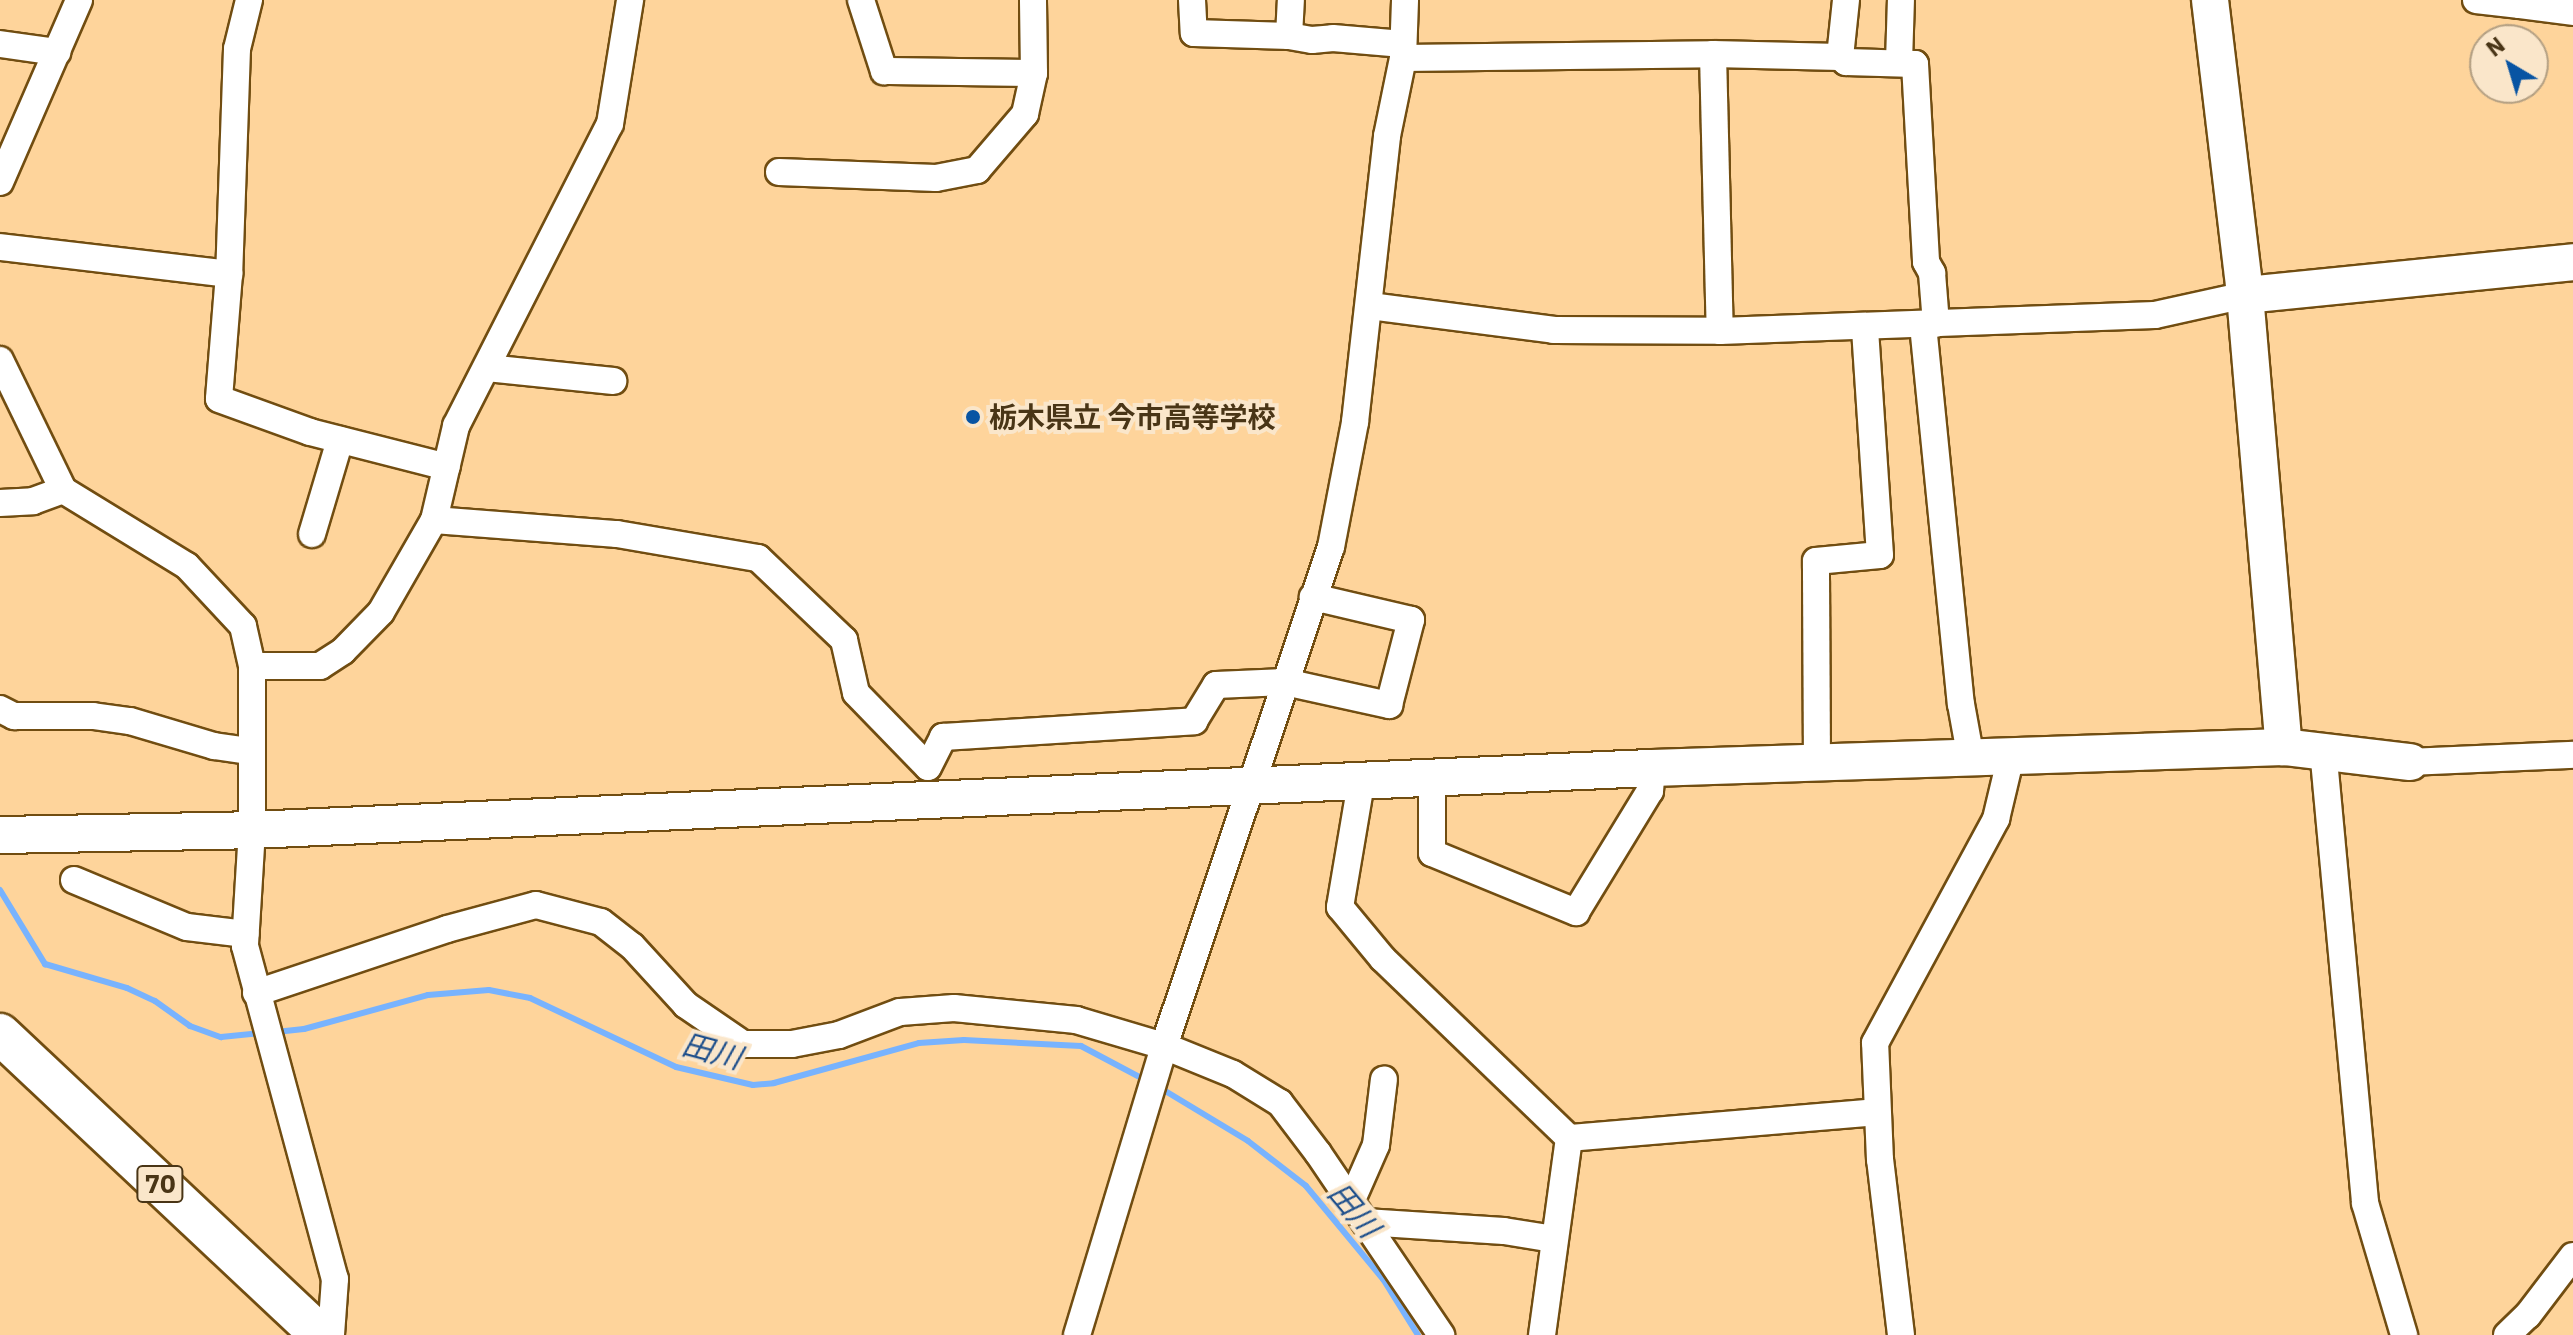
<!DOCTYPE html>
<html>
<head>
<meta charset="utf-8">
<style>
  body { margin:0 }
  #map { position:relative; width:2573px; height:1335px; overflow:hidden; background:#fed49b; font-family:"IBM Plex Sans","Noto Sans JP",sans-serif }
  div>[style] { position:absolute }
  .stream>* { height:6px; margin:-3px; padding:0 3px; transform-origin:3px; border-radius:3px; background:#78b3fe }
  .roads { filter:drop-shadow(2px 0 #714d11) drop-shadow(-2px 0 #714d11) drop-shadow(0 2px #714d11) drop-shadow(0 -2px #714d11) }
  .street>* { height:26px; margin:-13px; padding:0 13px; transform-origin:13px; border-radius:13px; background:#fff }
  .secondary>* { height:36px; margin:-18px; padding:0 18px; transform-origin:18px; border-radius:18px; background:#fff }
  .primary>* { height:40px; margin:-20px; padding:0 20px; transform-origin:20px; border-radius:20px; background:#fff }
  .dots>* { width:22px; height:22px; translate:-50% -50%; box-sizing:border-box; border:4px solid #fae6ca; border-radius:50% }
  span { translate:-50% -50%; white-space:nowrap; text-align:center; line-height:1.15; -webkit-text-stroke:8px #fae6ca; paint-order:stroke }
  .shield-label span { padding:2px 6px; background:#fae6ca; border:2px solid; border-radius:6px; -webkit-text-stroke-width:0 }
  .shield-label { font-size:26px; color:#493516; font-weight:700 }
  .poi-label { font-size:28px; color:#493516; font-weight:700 }
  .left { translate:0 -50%; text-align:left }
  .water-label { font-size:30px; color:#1f508c; font-style:italic }
  .north { position:absolute; left:2469px; top:24px; width:80px; height:80px; box-sizing:border-box; background:#fae6ca; border:2px solid #b39f82; border-radius:50%; rotate:322deg; font-size:22px; font-weight:700; line-height:32px; text-align:center; color:#493516 }
  .north::after { content:''; display:block; margin:auto; width:28px; height:36px; background:#0854a3; clip-path:polygon(50% 0,100% 100%,50% 72%,0 100%) }
</style>
</head>
<body>
<div id="map">
  <div class="stream">
    <div style="left:0;top:890px;width:87px;rotate:58.7deg"></div>
    <div style="left:45px;top:964px;width:85px;rotate:16.3deg"></div>
    <div style="left:127px;top:988px;width:31px;rotate:25deg"></div>
    <div style="left:155px;top:1001px;width:43px;rotate:35.5deg"></div>
    <div style="left:190px;top:1026px;width:33px;rotate:20deg"></div>
    <div style="left:221px;top:1037px;width:40px;rotate:-5.7deg"></div>
    <div style="left:276px;top:1032px;width:28px;rotate:-6deg"></div>
    <div style="left:304px;top:1029px;width:129px;rotate:-15.3deg"></div>
    <div style="left:428px;top:995px;width:61px;rotate:-4.7deg"></div>
    <div style="left:489px;top:990px;width:42px;rotate:11deg"></div>
    <div style="left:530px;top:998px;width:161px;rotate:25.3deg"></div>
    <div style="left:676px;top:1067px;width:79px;rotate:13.2deg"></div>
    <div style="left:753px;top:1085px;width:21px;rotate:-5deg"></div>
    <div style="left:774px;top:1083px;width:150px;rotate:-15.4deg"></div>
    <div style="left:919px;top:1043px;width:45px;rotate:-3.8deg"></div>
    <div style="left:964px;top:1040px;width:117px;rotate:2.9deg"></div>
    <div style="left:1081px;top:1046px;width:75px;rotate:27.9deg"></div>
    <div style="left:1157px;top:1086px;width:106px;rotate:31.1deg"></div>
    <div style="left:1248px;top:1141px;width:73px;rotate:37.8deg"></div>
    <div style="left:1306px;top:1186px;width:121px;rotate:50.4deg"></div>
    <div style="left:1383px;top:1279px;width:66px;rotate:58deg"></div>
  </div>
  <div class="roads">
    <div class="street">
      <div style="left:249px;top:0;width:50px;rotate:103.8deg"></div>
      <div style="left:237px;top:49px;width:225px;rotate:92deg"></div>
      <div style="left:229px;top:274px;width:125px;rotate:94.6deg"></div>
      <div style="left:219px;top:399px;width:97px;rotate:19.9deg"></div>
      <div style="left:310px;top:432px;width:141px;rotate:14.3deg"></div>
      <div style="left:861px;top:0;width:75px;rotate:72.1deg"></div>
      <div style="left:884px;top:71px;width:150px;rotate:0.8deg"></div>
      <div style="left:1192px;top:0;width:33px;rotate:87deg"></div>
      <div style="left:1194px;top:33px;width:95px;rotate:1.8deg"></div>
      <div style="left:1289px;top:36px;width:23px;rotate:10deg"></div>
      <div style="left:1312px;top:40px;width:21px;rotate:-5deg"></div>
      <div style="left:1333px;top:38px;width:70px;rotate:4.9deg"></div>
      <div style="left:1846px;top:0;width:57px;rotate:96deg"></div>
      <div style="left:1840px;top:57px;width:8px;rotate:40deg"></div>
      <div style="left:1846px;top:62px;width:69px;rotate:1.7deg"></div>
      <div style="left:1915px;top:64px;width:198px;rotate:86.8deg"></div>
      <div style="left:1926px;top:262px;width:13px;rotate:61deg"></div>
      <div style="left:1932px;top:273px;width:51px;rotate:85.5deg"></div>
      <div style="left:2476px;top:0;width:44px;rotate:6.5deg"></div>
      <div style="left:2520px;top:5px;width:5px;rotate:-90deg"></div>
      <div style="left:2520px;top:5px;width:53px;rotate:7.5deg"></div>
      <div style="left:1289px;top:36px;width:36px;rotate:-87deg"></div>
      <div style="left:0;top:44px;width:58px;rotate:8deg"></div>
      <div style="left:1713px;top:54px;width:277px;rotate:88.6deg"></div>
      <div style="left:1403px;top:58px;width:310px;rotate:-0.7deg"></div>
      <div style="left:1713px;top:54px;width:127px;rotate:1.4deg"></div>
      <div style="left:1899px;top:62px;width:62px;rotate:-88.2deg"></div>
      <div style="left:779px;top:172px;width:157px;rotate:2.2deg"></div>
      <div style="left:936px;top:178px;width:42px;rotate:-11deg"></div>
      <div style="left:977px;top:170px;width:74px;rotate:-49.4deg"></div>
      <div style="left:1025px;top:114px;width:42px;rotate:-77.6deg"></div>
      <div style="left:1034px;top:73px;width:73px;rotate:-90.8deg"></div>
      <div style="left:0;top:182px;width:198px;rotate:-66.5deg"></div>
      <div style="left:0;top:247px;width:231px;rotate:6.7deg"></div>
      <div style="left:1370px;top:306px;width:186px;rotate:7.4deg"></div>
      <div style="left:1554px;top:330px;width:166px;rotate:0.3deg"></div>
      <div style="left:1720px;top:331px;width:435px;rotate:-2.1deg"></div>
      <div style="left:2155px;top:315px;width:92px;rotate:-12.5deg"></div>
      <div style="left:1923px;top:325px;width:381px;rotate:84.3deg"></div>
      <div style="left:1961px;top:704px;width:56px;rotate:79.7deg"></div>
      <div style="left:0;top:360px;width:144px;rotate:64.1deg"></div>
      <div style="left:63px;top:490px;width:145px;rotate:31.5deg"></div>
      <div style="left:187px;top:566px;width:82px;rotate:47deg"></div>
      <div style="left:243px;top:626px;width:41px;rotate:77.3deg"></div>
      <div style="left:252px;top:666px;width:68px"></div>
      <div style="left:320px;top:666px;width:27px;rotate:-33deg"></div>
      <div style="left:343px;top:651px;width:54px;rotate:-45.7deg"></div>
      <div style="left:381px;top:612px;width:106px;rotate:-60.1deg"></div>
      <div style="left:434px;top:520px;width:97px;rotate:-76.8deg"></div>
      <div style="left:456px;top:426px;width:339px;rotate:-63deg"></div>
      <div style="left:610px;top:124px;width:126px;rotate:-80.8deg"></div>
      <div style="left:487px;top:368px;width:127px;rotate:5.9deg"></div>
      <div style="left:0;top:503px;width:33px;rotate:-3deg"></div>
      <div style="left:33px;top:501px;width:32px;rotate:-20deg"></div>
      <div style="left:434px;top:520px;width:184px;rotate:4.4deg"></div>
      <div style="left:617px;top:534px;width:143px;rotate:9.7deg"></div>
      <div style="left:758px;top:558px;width:119px;rotate:43.6deg"></div>
      <div style="left:844px;top:640px;width:54px;rotate:77.2deg"></div>
      <div style="left:856px;top:693px;width:103px;rotate:45.8deg"></div>
      <div style="left:928px;top:767px;width:34px;rotate:-63deg"></div>
      <div style="left:943px;top:737px;width:252px;rotate:-3.6deg"></div>
      <div style="left:1194px;top:721px;width:42px;rotate:-58.6deg"></div>
      <div style="left:1216px;top:685px;width:69px;rotate:-2.5deg"></div>
      <div style="left:1285px;top:682px;width:107px;rotate:12.5deg"></div>
      <div style="left:1389px;top:705px;width:88px;rotate:-75.5deg"></div>
      <div style="left:1411px;top:620px;width:101px;rotate:-166.8deg"></div>
      <div style="left:312px;top:534px;width:98px;rotate:-73.4deg"></div>
      <div style="left:252px;top:666px;width:164px;rotate:90deg"></div>
      <div style="left:252px;top:830px;width:116px;rotate:93.5deg"></div>
      <div style="left:245px;top:946px;width:345px;rotate:74.9deg"></div>
      <div style="left:335px;top:1279px;width:56px;rotate:94.1deg"></div>
      <div style="left:0;top:709px;width:16px;rotate:27deg"></div>
      <div style="left:14px;top:716px;width:79px"></div>
      <div style="left:93px;top:716px;width:37px;rotate:8deg"></div>
      <div style="left:130px;top:721px;width:88px;rotate:16.6deg"></div>
      <div style="left:214px;top:746px;width:36px;rotate:8deg"></div>
      <div style="left:2323px;top:749px;width:456px;rotate:84.7deg"></div>
      <div style="left:2365px;top:1203px;width:138px;rotate:73.5deg"></div>
      <div style="left:2410px;top:762px;width:163px;rotate:-2.5deg"></div>
      <div style="left:1817px;top:765px;width:204px;rotate:-90.3deg"></div>
      <div style="left:1816px;top:561px;width:64px;rotate:-5.4deg"></div>
      <div style="left:1880px;top:555px;width:228px;rotate:-93.8deg"></div>
      <div style="left:1432px;top:780px;width:73px;rotate:90deg"></div>
      <div style="left:1432px;top:853px;width:156px;rotate:22.3deg"></div>
      <div style="left:1576px;top:912px;width:142px;rotate:-58.6deg"></div>
      <div style="left:1650px;top:791px;width:23px;rotate:-85deg"></div>
      <div style="left:1361px;top:783px;width:126px;rotate:99.6deg"></div>
      <div style="left:1340px;top:907px;width:67px;rotate:50.4deg"></div>
      <div style="left:1383px;top:959px;width:258px;rotate:43.9deg"></div>
      <div style="left:1569px;top:1138px;width:199px;rotate:97.8deg"></div>
      <div style="left:74px;top:880px;width:122px;rotate:22.6deg"></div>
      <div style="left:187px;top:927px;width:59px;rotate:6.8deg"></div>
      <div style="left:256px;top:993px;width:201px;rotate:-18.5deg"></div>
      <div style="left:447px;top:929px;width:92px;rotate:-15.1deg"></div>
      <div style="left:536px;top:905px;width:67px;rotate:14.7deg"></div>
      <div style="left:601px;top:922px;width:39px;rotate:38deg"></div>
      <div style="left:632px;top:946px;width:80px;rotate:47.5deg"></div>
      <div style="left:686px;top:1005px;width:69px;rotate:34.4deg"></div>
      <div style="left:743px;top:1044px;width:49px"></div>
      <div style="left:792px;top:1044px;width:48px;rotate:-10.8deg"></div>
      <div style="left:839px;top:1035px;width:65px;rotate:-20.7deg"></div>
      <div style="left:900px;top:1012px;width:54px;rotate:-4.2deg"></div>
      <div style="left:954px;top:1008px;width:123px;rotate:5.6deg"></div>
      <div style="left:1076px;top:1020px;width:92px;rotate:16.5deg"></div>
      <div style="left:1164px;top:1046px;width:74px;rotate:22.1deg"></div>
      <div style="left:1233px;top:1074px;width:55px;rotate:31.7deg"></div>
      <div style="left:1280px;top:1103px;width:63px;rotate:52.8deg"></div>
      <div style="left:1318px;top:1153px;width:220px;rotate:55.9deg"></div>
      <div style="left:1569px;top:1138px;width:309px;rotate:-4.8deg"></div>
      <div style="left:1351px;top:1202px;width:62px;rotate:-66.3deg"></div>
      <div style="left:1376px;top:1145px;width:66px;rotate:-83.1deg"></div>
      <div style="left:1365px;top:1222px;width:139px;rotate:3.7deg"></div>
      <div style="left:1504px;top:1231px;width:51px;rotate:9.1deg"></div>
      <div style="left:1077px;top:1335px;width:302px;rotate:-73.2deg"></div>
      <div style="left:1164px;top:1046px;width:526px;rotate:-71.5deg"></div>
      <div style="left:1331px;top:547px;width:127px;rotate:-79.1deg"></div>
      <div style="left:1355px;top:422px;width:288px;rotate:-83.6deg"></div>
      <div style="left:1387px;top:136px;width:80px;rotate:-78.4deg"></div>
      <div style="left:1403px;top:58px;width:58px;rotate:-88deg"></div>
      <div style="left:1901px;top:1335px;width:176px;rotate:-96.8deg"></div>
      <div style="left:1880px;top:1160px;width:117px;rotate:-92.4deg"></div>
      <div style="left:1875px;top:1043px;width:255px;rotate:-61.6deg"></div>
      <div style="left:1996px;top:819px;width:65px;rotate:-76.6deg"></div>
      <div style="left:2507px;top:1335px;width:29px;rotate:-44deg"></div>
      <div style="left:2528px;top:1315px;width:74px;rotate:-52.7deg"></div>
    </div>
    <div class="secondary">
      <div style="left:2210px;top:0;width:297px;rotate:83.2deg"></div>
      <div style="left:2245px;top:295px;width:454px;rotate:85.1deg"></div>
      <div style="left:2245px;top:295px;width:330px;rotate:-5.7deg"></div>
      <div style="left:0;top:835px;width:252px;rotate:-1.1deg"></div>
      <div style="left:252px;top:830px;width:1401px;rotate:-2.54deg"></div>
      <div style="left:1652px;top:768px;width:632px;rotate:-1.9deg"></div>
      <div style="left:2284px;top:747px;width:127px;rotate:6.8deg"></div>
    </div>
    <div class="primary">
      <div style="left:0;top:1034px;width:439px;rotate:43.2deg"></div>
    </div>
  </div>
  <div class="dots">
    <div style="left:973px;top:417px;background:#0854a3"></div>
  </div>
  <div class="shield-label">
    <span style="left:160px;top:1184px">70</span>
  </div>
  <div class="poi-label">
    <span class="left" style="left:989px;top:417px">栃木県立 今市高等学校</span>
  </div>
  <div class="water-label">
    <span style="left:712px;top:1051px;rotate:15deg">田川</span>
    <span style="left:1354px;top:1210px;rotate:50deg">田川</span>
  </div>
  <div class="north">N</div>
</div>
</body>
</html>
